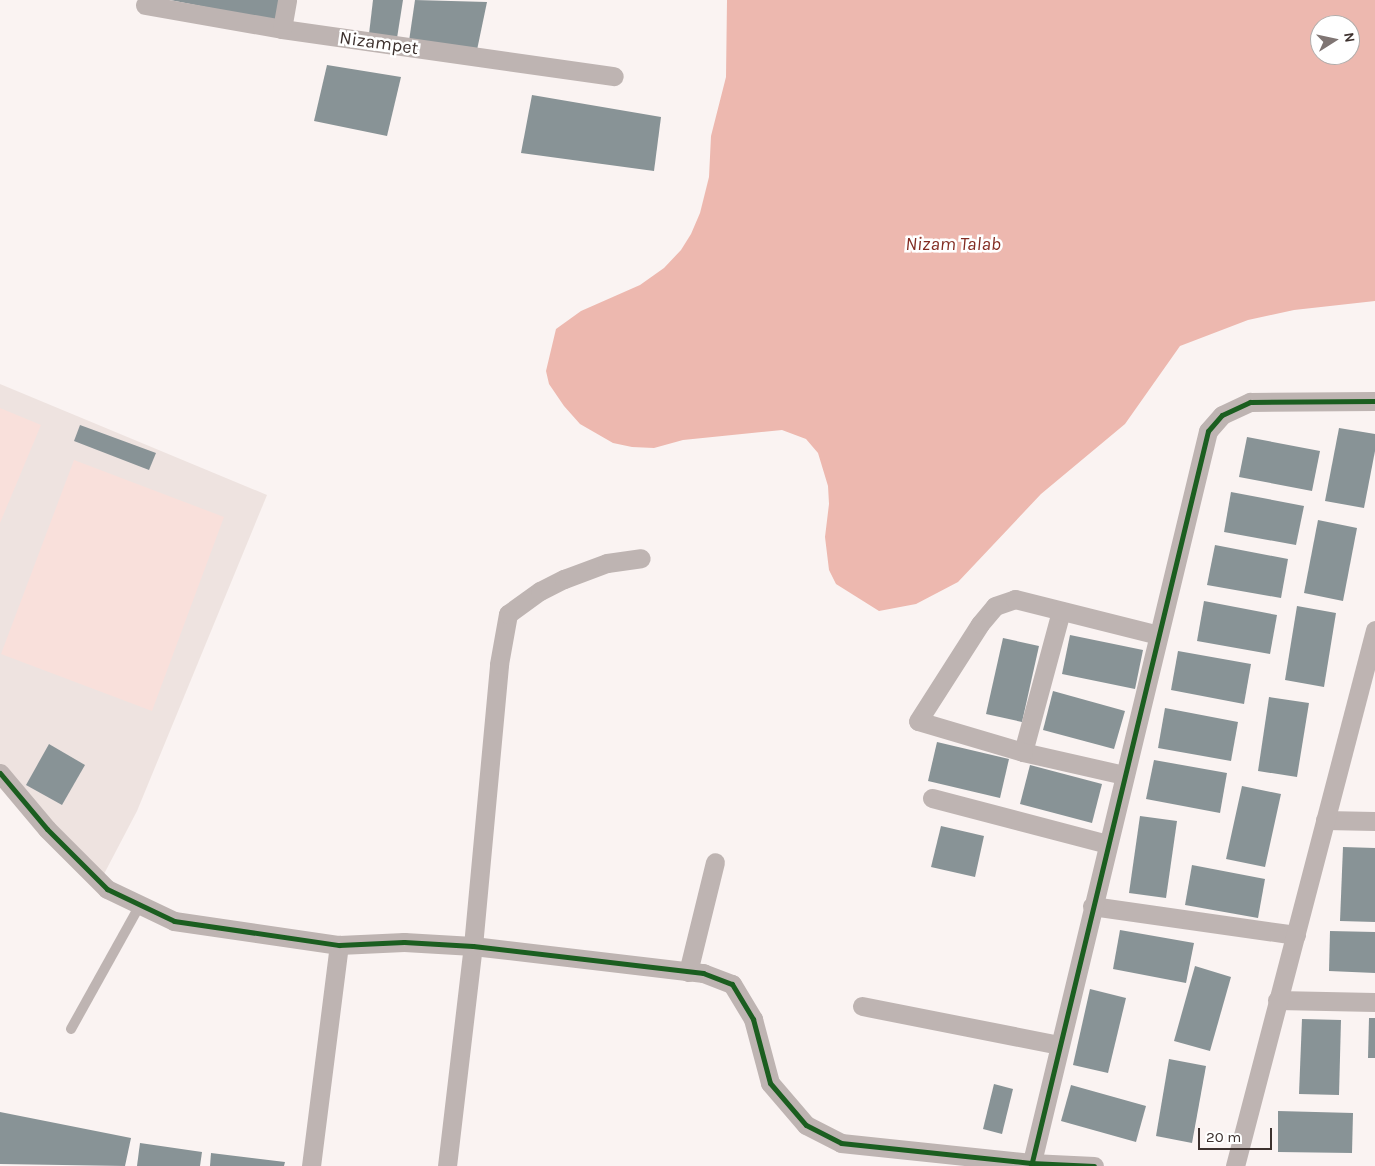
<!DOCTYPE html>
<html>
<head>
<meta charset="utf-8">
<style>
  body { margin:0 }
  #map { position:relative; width:1375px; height:1166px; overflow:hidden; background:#faf3f2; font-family:Karla,sans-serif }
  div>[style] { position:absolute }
  .built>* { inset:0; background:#eee3e0 }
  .green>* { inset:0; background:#f9e0db }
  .water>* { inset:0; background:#edb8af }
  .building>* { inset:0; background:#889396 }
  .lane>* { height:10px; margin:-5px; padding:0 5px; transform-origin:5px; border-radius:5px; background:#beb4b2 }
  .street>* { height:19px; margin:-9.5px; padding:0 9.5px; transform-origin:9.5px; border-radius:9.5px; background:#beb4b2 }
  .cycleway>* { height:5px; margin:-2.5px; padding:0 2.5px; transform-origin:2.5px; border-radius:2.5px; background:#1b5e20 }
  span { translate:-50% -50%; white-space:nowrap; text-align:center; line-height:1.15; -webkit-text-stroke:5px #fff; paint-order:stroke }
  .street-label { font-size:18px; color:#3d312e }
  .water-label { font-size:19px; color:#822c22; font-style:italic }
  .north { position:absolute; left:1310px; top:15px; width:50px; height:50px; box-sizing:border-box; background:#fff; border:1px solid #b1adab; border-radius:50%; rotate:80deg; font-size:14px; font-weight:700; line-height:20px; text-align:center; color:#3d312e }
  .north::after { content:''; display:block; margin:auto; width:18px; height:22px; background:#7f7573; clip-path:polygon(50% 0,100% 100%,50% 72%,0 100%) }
  .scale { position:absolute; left:1198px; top:1128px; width:74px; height:22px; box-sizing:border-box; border:2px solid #3d312e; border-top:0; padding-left:6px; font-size:15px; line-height:18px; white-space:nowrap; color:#3d312e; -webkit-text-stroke:4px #fff; paint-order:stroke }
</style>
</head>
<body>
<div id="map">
  <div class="built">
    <div style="clip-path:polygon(0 384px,267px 495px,137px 811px,104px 874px,0 767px)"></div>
  </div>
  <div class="green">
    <div style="clip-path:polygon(0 408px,41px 425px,0 523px)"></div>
    <div style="clip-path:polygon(74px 460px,224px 517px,152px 711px,1px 654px)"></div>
  </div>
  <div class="water">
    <div style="clip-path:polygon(evenodd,727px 0,1375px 0,1375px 301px,1294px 310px,1248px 320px,1180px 346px,1125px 424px,1041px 494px,958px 582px,916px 604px,879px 611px,836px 584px,829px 570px,825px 537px,829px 504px,828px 486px,818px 453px,806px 439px,782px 430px,683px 440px,654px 448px,632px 447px,613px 443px,580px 424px,564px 406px,549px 384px,546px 371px,556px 329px,581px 311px,640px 285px,664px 268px,681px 250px,691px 234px,700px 213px,709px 177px,711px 136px,726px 77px,727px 0,1320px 25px,1350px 25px,1350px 55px,1320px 55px,1320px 25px)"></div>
  </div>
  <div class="building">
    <div style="clip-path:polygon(170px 0,281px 0,277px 21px)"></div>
    <div style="clip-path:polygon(373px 0,403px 0,397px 38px,369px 34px)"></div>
    <div style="clip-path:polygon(415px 0,487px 2px,477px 50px,409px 41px)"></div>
    <div style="clip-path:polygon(327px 65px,401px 77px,387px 136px,314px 121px)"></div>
    <div style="clip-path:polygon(532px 95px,661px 117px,654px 171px,521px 153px)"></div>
    <div style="clip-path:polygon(80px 425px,156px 453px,149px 470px,74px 441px)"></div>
    <div style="clip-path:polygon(1339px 428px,1375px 434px,1375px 451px,1364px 508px,1325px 501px)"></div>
    <div style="clip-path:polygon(1247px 437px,1320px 451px,1312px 491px,1239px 477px)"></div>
    <div style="clip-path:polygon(1231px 492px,1304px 506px,1296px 545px,1224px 532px)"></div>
    <div style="clip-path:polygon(1318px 520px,1357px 528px,1343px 601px,1304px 593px)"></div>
    <div style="clip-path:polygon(1215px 545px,1288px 559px,1281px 598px,1207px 585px)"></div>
    <div style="clip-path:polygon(1204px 601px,1277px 615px,1270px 654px,1197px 641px)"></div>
    <div style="clip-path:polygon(1297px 606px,1336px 613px,1324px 687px,1285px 680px)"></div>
    <div style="clip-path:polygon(1070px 635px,1143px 650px,1135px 689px,1062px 674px)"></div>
    <div style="clip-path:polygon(1003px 638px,1039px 646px,1022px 722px,986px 714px)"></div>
    <div style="clip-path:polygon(1178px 651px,1251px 664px,1244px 704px,1171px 690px)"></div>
    <div style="clip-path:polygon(1053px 691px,1125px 711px,1114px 749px,1043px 730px)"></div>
    <div style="clip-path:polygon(1269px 697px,1309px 703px,1297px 777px,1258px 771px)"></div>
    <div style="clip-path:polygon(1165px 708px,1238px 722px,1231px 761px,1158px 748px)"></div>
    <div style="clip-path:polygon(937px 742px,1009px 759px,1000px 798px,928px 781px)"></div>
    <div style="clip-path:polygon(49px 744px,85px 765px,62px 805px,26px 785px)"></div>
    <div style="clip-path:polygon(1154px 760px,1227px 773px,1220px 813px,1146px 799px)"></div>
    <div style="clip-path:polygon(1030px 765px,1102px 784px,1092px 823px,1020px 804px)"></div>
    <div style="clip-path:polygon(1242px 786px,1281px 794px,1265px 867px,1226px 859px)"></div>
    <div style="clip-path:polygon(1140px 816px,1177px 821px,1166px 898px,1129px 893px)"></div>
    <div style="clip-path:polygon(941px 826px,984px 836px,975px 877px,931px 867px)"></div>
    <div style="clip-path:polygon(1343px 847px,1375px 848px,1375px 922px,1340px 921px)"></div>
    <div style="clip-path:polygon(1192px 865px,1265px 879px,1258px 918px,1185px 905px)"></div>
    <div style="clip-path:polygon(1120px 930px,1194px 943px,1186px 983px,1113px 969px)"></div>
    <div style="clip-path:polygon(1330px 931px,1375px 932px,1375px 973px,1329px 971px)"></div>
    <div style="clip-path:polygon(1195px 966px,1231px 977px,1210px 1051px,1174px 1041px)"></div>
    <div style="clip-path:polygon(1090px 989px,1126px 998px,1108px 1073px,1073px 1065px)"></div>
    <div style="clip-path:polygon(1369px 1018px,1375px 1018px,1375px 1058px,1368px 1058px)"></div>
    <div style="clip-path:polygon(1302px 1019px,1341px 1020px,1339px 1095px,1299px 1094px)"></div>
    <div style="clip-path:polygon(1169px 1059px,1206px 1066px,1192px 1143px,1156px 1136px)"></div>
    <div style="clip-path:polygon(994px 1084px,1013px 1089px,1002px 1134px,983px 1129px)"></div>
    <div style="clip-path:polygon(1071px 1085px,1146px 1106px,1136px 1142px,1061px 1121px)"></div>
    <div style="clip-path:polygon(1278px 1111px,1353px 1113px,1352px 1153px,1278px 1152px)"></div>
    <div style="clip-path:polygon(0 1112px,131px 1138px,125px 1166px,0 1164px)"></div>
    <div style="clip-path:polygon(140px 1143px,202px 1152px,200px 1166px,137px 1166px)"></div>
    <div style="clip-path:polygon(211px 1153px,285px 1162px,284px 1166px,210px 1166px)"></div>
  </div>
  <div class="lane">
    <div style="left:71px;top:1029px;width:142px;rotate:-60.9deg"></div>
  </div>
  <div class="street">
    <div style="left:145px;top:5px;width:139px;rotate:9.9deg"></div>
    <div style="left:282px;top:29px;width:335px;rotate:8.1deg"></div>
    <div style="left:282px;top:29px;width:29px;rotate:-80deg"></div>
    <div style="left:1023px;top:752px;width:146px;rotate:-74.9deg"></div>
    <div style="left:0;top:773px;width:73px;rotate:50deg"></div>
    <div style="left:47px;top:829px;width:85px;rotate:45deg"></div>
    <div style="left:107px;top:889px;width:74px;rotate:25.5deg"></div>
    <div style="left:174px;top:921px;width:167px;rotate:8.3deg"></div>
    <div style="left:339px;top:945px;width:65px;rotate:-2.6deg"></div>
    <div style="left:404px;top:942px;width:69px;rotate:3.3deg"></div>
    <div style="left:473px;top:946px;width:232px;rotate:6.7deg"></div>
    <div style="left:703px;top:973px;width:31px;rotate:21deg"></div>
    <div style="left:732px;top:984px;width:41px;rotate:59deg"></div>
    <div style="left:753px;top:1019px;width:66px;rotate:75.1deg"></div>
    <div style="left:770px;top:1083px;width:55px;rotate:49.4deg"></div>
    <div style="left:806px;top:1125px;width:39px;rotate:27deg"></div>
    <div style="left:841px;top:1143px;width:191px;rotate:6deg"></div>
    <div style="left:1031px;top:1163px;width:63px;rotate:2.7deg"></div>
    <div style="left:1124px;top:775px;width:104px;rotate:-167.2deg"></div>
    <div style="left:1023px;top:752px;width:109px;rotate:-163.6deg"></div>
    <div style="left:918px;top:721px;width:115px;rotate:-57.4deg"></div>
    <div style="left:980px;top:624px;width:23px;rotate:-50deg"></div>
    <div style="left:995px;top:606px;width:21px;rotate:-19deg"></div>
    <div style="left:1015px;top:599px;width:147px;rotate:14.1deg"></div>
    <div style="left:932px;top:798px;width:181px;rotate:14.7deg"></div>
    <div style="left:1325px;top:820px;width:50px;rotate:1.1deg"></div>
    <div style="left:1092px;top:906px;width:206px;rotate:8.1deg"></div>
    <div style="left:688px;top:972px;width:113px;rotate:-76.2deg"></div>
    <div style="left:1277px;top:1000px;width:98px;rotate:1.2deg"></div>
    <div style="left:862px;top:1006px;width:201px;rotate:11.2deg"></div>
    <div style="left:311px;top:1166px;width:223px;rotate:-82.8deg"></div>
    <div style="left:447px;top:1166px;width:222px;rotate:-83.3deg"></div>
    <div style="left:473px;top:946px;width:283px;rotate:-84.7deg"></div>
    <div style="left:499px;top:664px;width:51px;rotate:-79.8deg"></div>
    <div style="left:508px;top:614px;width:39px;rotate:-36deg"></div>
    <div style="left:540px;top:591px;width:27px;rotate:-27deg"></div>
    <div style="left:564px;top:579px;width:46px;rotate:-20.4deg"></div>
    <div style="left:607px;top:563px;width:34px;rotate:-8deg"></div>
    <div style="left:1031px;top:1166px;width:756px;rotate:-76.46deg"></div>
    <div style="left:1208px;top:431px;width:21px;rotate:-49deg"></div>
    <div style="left:1222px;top:415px;width:31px;rotate:-25deg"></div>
    <div style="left:1250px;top:402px;width:125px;rotate:-0.5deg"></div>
    <div style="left:1235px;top:1166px;width:554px;rotate:-75.36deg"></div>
  </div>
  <div class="cycleway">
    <div style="left:0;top:773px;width:73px;rotate:50deg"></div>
    <div style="left:47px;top:829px;width:85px;rotate:45deg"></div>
    <div style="left:107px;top:889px;width:74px;rotate:25.5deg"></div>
    <div style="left:174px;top:921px;width:167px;rotate:8.3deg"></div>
    <div style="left:339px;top:945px;width:65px;rotate:-2.6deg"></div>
    <div style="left:404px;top:942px;width:69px;rotate:3.3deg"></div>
    <div style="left:473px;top:946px;width:232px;rotate:6.7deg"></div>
    <div style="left:703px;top:973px;width:31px;rotate:21deg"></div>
    <div style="left:732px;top:984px;width:41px;rotate:59deg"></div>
    <div style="left:753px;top:1019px;width:66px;rotate:75.1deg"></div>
    <div style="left:770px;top:1083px;width:55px;rotate:49.4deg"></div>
    <div style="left:806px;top:1125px;width:39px;rotate:27deg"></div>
    <div style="left:841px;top:1143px;width:191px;rotate:6deg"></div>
    <div style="left:1031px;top:1163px;width:63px;rotate:2.7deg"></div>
    <div style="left:1031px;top:1166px;width:756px;rotate:-76.46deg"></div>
    <div style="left:1208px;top:431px;width:21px;rotate:-49deg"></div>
    <div style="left:1222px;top:415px;width:31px;rotate:-25deg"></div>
    <div style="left:1250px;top:402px;width:125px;rotate:-0.5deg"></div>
  </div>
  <div class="street-label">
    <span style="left:379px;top:43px;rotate:8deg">Nizampet</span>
  </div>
  <div class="water-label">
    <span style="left:953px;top:245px">Nizam Talab</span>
  </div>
  <div class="north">N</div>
  <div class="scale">20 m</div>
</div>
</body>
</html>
